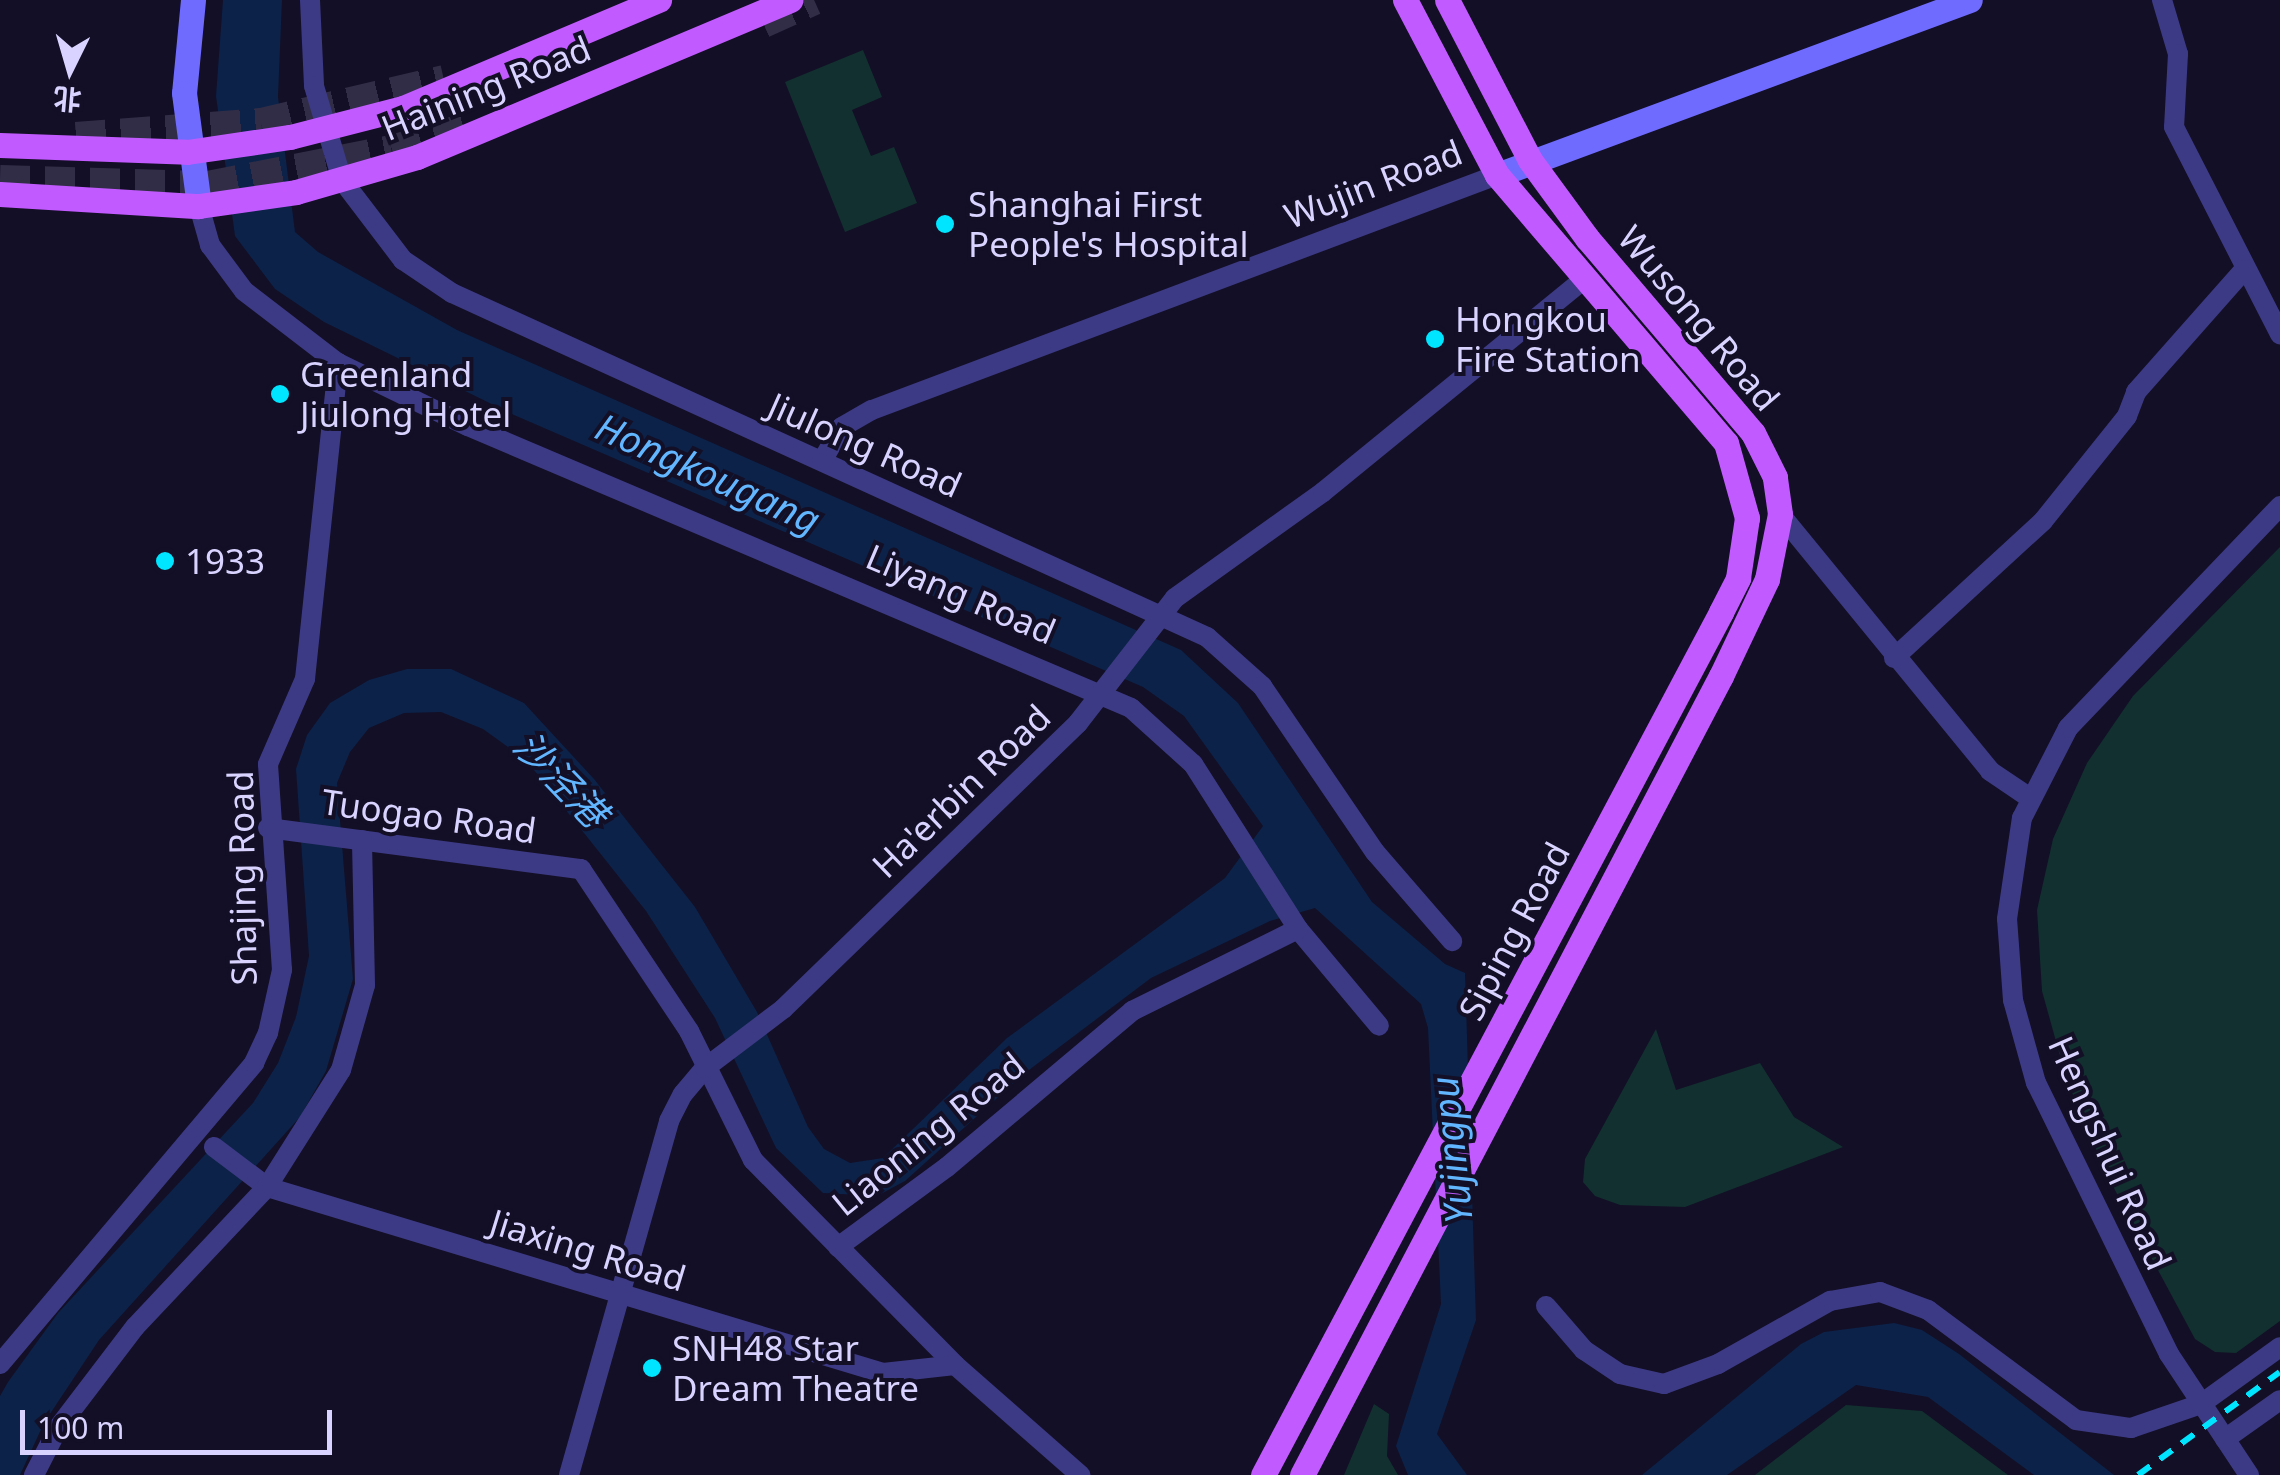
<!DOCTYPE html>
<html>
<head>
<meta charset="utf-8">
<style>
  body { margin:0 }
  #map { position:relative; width:2280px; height:1475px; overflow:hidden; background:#130f26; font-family:"Noto Sans","Noto Sans SC",sans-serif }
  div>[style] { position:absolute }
  .green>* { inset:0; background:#12302f }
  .water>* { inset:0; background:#0c2248 }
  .highway-tunnel>* { height:30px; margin-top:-15px; transform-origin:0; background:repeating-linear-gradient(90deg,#312d47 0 30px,transparent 0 45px) }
  .street>* { height:20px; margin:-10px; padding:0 10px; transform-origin:10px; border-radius:10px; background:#3d3a85 }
  .secondary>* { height:25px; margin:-12.5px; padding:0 12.5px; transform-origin:12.5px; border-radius:12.5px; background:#6f6bff }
  .primary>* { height:25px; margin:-12.5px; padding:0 12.5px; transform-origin:12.5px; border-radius:12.5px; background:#c25bff }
  .rail>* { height:6px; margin-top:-3px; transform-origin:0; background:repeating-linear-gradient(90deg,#00e5ff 0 15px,transparent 0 27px) }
  .dots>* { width:28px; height:28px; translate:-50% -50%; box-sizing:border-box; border:5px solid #130f26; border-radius:50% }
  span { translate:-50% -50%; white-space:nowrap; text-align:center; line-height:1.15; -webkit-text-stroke:8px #130f26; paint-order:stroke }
  .street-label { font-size:35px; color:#d9d4ff }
  .poi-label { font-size:35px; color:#d9d4ff }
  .left { translate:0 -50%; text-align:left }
  .water-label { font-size:38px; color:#62b6ff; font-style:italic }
  .north { position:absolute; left:20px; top:20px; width:100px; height:100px; -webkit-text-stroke:8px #130f26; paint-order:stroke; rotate:185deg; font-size:28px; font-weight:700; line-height:40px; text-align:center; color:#d9d4ff }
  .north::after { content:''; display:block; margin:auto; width:35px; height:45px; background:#d9d4ff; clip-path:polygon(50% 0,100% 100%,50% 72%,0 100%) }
  .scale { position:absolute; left:20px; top:1410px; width:312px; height:45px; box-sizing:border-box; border:5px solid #d9d4ff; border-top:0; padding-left:12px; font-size:30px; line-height:35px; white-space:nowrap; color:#d9d4ff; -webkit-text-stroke:8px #130f26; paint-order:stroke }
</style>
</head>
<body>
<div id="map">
  <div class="green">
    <div style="clip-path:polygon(863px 50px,882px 97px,852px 110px,871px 156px,894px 147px,917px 203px,845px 232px,785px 82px)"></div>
    <div style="clip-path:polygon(2280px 547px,2280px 1321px,2236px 1353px,2215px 1352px,2195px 1339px,2108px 1177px,2067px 1081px,2042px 991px,2037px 910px,2053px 839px,2087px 763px,2133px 696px)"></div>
    <div style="clip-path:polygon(1656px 1029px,1676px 1090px,1760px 1063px,1794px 1117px,1843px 1147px,1685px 1207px,1620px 1205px,1595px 1196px,1583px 1182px,1585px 1159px)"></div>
    <div style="clip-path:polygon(1374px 1404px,1389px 1414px,1387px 1456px,1398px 1475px,1344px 1475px)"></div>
    <div style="clip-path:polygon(1846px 1405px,1922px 1411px,2008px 1475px,1755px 1475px)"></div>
  </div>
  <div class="water">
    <div style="clip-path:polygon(223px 0,282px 0,278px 97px,295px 232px,318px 252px,457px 330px,1181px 650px,1238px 703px,1372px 902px,1445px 964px,1465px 973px,1476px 1320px,1437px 1434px,1467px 1475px,1408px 1475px,1396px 1446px,1441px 1304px,1428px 1028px,1421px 1004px,1315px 908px,1270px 921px,1151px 978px,1025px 1073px,905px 1181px,877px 1196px,823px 1193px,776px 1148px,715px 1018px,646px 911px,526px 760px,483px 729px,441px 712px,404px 713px,369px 728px,350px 752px,337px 783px,353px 979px,326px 1071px,300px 1117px,99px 1340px,44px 1423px,20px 1475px,0 1475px,0 1396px,8px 1382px,58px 1313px,253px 1103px,278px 1063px,296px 1017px,309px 956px,296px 769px,307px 735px,330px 703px,369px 680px,407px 669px,451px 669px,524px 703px,594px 779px,695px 907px,757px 1012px,808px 1127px,824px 1149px,850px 1163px,883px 1158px,1007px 1038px,1225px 878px,1263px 826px,1184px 716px,1143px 687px,514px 415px,324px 322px,275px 289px,235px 236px,216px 96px)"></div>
    <div style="clip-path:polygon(1894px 1323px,1922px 1330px,1959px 1354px,2114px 1475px,2034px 1475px,1928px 1397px,1856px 1385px,1727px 1475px,1642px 1475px,1801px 1344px,1824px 1332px)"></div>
  </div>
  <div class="highway-tunnel">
    <div style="left:763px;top:23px;width:56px;rotate:-24.3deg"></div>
    <div style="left:76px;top:137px;width:186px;rotate:-4.3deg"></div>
    <div style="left:261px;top:123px;width:188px;rotate:-13.2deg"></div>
    <div style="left:0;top:180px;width:208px;rotate:1.7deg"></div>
    <div style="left:208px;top:186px;width:187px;rotate:-11.1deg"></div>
    <div style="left:392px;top:150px;width:76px;rotate:-16.8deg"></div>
  </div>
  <div class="street">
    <div style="left:310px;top:0;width:86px;rotate:87.3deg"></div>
    <div style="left:314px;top:86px;width:98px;rotate:73.4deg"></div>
    <div style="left:342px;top:180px;width:101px;rotate:52.7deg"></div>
    <div style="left:403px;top:260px;width:59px;rotate:34deg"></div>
    <div style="left:452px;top:293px;width:830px;rotate:24.5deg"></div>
    <div style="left:1207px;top:637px;width:74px;rotate:41.7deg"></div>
    <div style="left:1262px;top:686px;width:201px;rotate:55.8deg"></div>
    <div style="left:1375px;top:852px;width:118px;rotate:49.1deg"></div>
    <div style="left:2162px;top:0;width:56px;rotate:73.5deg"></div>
    <div style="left:2178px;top:54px;width:73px;rotate:93.1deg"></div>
    <div style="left:2174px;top:127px;width:233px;rotate:62.9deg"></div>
    <div style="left:199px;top:206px;width:41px;rotate:74.2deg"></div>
    <div style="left:210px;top:245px;width:57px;rotate:53.5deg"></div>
    <div style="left:244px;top:291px;width:118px;rotate:37.5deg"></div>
    <div style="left:338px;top:363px;width:144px;rotate:25.9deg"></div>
    <div style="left:468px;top:426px;width:720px;rotate:23.04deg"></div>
    <div style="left:1131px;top:708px;width:84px;rotate:42.1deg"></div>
    <div style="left:1193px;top:764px;width:196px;rotate:57.5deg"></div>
    <div style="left:1298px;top:929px;width:126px;rotate:50.1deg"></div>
    <div style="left:822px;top:461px;width:39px;rotate:-60deg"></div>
    <div style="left:842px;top:427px;width:34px;rotate:-30deg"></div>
    <div style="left:872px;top:410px;width:668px;rotate:-20.61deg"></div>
    <div style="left:1780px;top:514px;width:332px;rotate:50.7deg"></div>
    <div style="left:1990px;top:771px;width:48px;rotate:34deg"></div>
    <div style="left:1894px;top:658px;width:202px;rotate:-42.6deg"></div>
    <div style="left:2043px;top:521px;width:134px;rotate:-51.3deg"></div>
    <div style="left:2127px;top:416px;width:26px;rotate:-69deg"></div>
    <div style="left:2136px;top:392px;width:163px;rotate:-48.5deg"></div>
    <div style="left:268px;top:828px;width:316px;rotate:7.5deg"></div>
    <div style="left:581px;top:869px;width:195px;rotate:56.3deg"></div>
    <div style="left:689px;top:1031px;width:144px;rotate:63.6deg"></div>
    <div style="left:753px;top:1160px;width:288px;rotate:45.4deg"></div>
    <div style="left:955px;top:1365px;width:167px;rotate:41.3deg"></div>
    <div style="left:214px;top:1147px;width:66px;rotate:37deg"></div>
    <div style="left:267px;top:1187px;width:643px;rotate:16.8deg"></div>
    <div style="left:883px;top:1373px;width:72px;rotate:-6.3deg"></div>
    <div style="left:838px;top:1247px;width:135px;rotate:-36.3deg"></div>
    <div style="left:947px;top:1167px;width:242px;rotate:-40.1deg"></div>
    <div style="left:1132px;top:1011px;width:185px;rotate:-26.3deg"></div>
    <div style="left:1546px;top:1306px;width:58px;rotate:49.2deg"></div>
    <div style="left:1584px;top:1350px;width:43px;rotate:33.7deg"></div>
    <div style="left:1620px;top:1374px;width:45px;rotate:12.8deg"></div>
    <div style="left:1664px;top:1384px;width:58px;rotate:-20.3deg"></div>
    <div style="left:1718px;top:1364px;width:129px;rotate:-29.4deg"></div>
    <div style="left:1830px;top:1301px;width:51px;rotate:-10.2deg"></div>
    <div style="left:1880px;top:1292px;width:51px;rotate:20.6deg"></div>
    <div style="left:1928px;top:1310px;width:184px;rotate:36.6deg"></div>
    <div style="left:2076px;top:1420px;width:56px;rotate:8.3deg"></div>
    <div style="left:2131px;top:1428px;width:74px;rotate:-18.9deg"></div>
    <div style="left:2201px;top:1404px;width:97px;rotate:-35.8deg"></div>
    <div style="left:0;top:1364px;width:394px;rotate:-49.8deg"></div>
    <div style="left:254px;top:1063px;width:33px;rotate:-65deg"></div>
    <div style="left:268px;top:1033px;width:65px;rotate:-77.5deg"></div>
    <div style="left:282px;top:970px;width:206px;rotate:-93.9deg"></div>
    <div style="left:268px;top:764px;width:93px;rotate:-66.5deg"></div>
    <div style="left:305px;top:679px;width:318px;rotate:-84deg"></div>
    <div style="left:2225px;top:1439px;width:67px;rotate:-35.3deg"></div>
    <div style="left:34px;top:1475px;width:53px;rotate:-62.9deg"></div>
    <div style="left:58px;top:1428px;width:127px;rotate:-52.7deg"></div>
    <div style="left:135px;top:1327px;width:192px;rotate:-46.7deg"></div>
    <div style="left:267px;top:1187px;width:138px;rotate:-57.7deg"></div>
    <div style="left:341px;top:1070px;width:88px;rotate:-74.2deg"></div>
    <div style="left:365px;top:985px;width:145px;rotate:-91.2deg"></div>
    <div style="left:569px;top:1475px;width:368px;rotate:-74.2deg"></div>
    <div style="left:669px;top:1121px;width:30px;rotate:-63deg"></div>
    <div style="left:683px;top:1094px;width:34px;rotate:-50deg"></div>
    <div style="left:705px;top:1068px;width:98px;rotate:-37.1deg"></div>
    <div style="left:783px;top:1009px;width:411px;rotate:-44.1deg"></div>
    <div style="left:1078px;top:723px;width:158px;rotate:-52.2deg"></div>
    <div style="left:1175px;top:598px;width:182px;rotate:-35.6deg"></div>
    <div style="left:1323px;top:492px;width:337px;rotate:-39.2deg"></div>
    <div style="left:2249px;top:1475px;width:145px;rotate:-123.5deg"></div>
    <div style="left:2169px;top:1354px;width:302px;rotate:-116.1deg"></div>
    <div style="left:2036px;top:1083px;width:86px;rotate:-105.5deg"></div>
    <div style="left:2013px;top:1000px;width:81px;rotate:-94.2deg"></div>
    <div style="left:2007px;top:919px;width:102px;rotate:-81.6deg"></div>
    <div style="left:2022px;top:818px;width:101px;rotate:-62.9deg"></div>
    <div style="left:2068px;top:728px;width:307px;rotate:-46.3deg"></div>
  </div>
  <div class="secondary">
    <div style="left:193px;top:0;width:93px;rotate:95.5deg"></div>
    <div style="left:184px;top:93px;width:114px;rotate:82.4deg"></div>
    <div style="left:1497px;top:175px;width:504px;rotate:-20.3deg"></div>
  </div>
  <div class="primary">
    <div style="left:0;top:145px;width:187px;rotate:2.1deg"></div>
    <div style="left:187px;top:152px;width:104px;rotate:-8.3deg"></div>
    <div style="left:290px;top:137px;width:117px;rotate:-14.4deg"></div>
    <div style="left:403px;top:108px;width:278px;rotate:-22.9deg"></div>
    <div style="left:0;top:194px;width:199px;rotate:3.5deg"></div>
    <div style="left:199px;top:206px;width:98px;rotate:-8.2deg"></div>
    <div style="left:296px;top:192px;width:126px;rotate:-16.1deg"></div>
    <div style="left:417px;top:157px;width:405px;rotate:-22.8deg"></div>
    <div style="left:1263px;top:1475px;width:977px;rotate:-62.04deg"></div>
    <div style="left:1721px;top:612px;width:38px;rotate:-63deg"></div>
    <div style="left:1738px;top:578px;width:61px;rotate:-81.5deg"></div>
    <div style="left:1747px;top:518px;width:78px;rotate:-105.6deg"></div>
    <div style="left:1726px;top:443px;width:353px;rotate:-130.5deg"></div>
    <div style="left:1497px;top:175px;width:198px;rotate:-117.7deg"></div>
    <div style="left:1302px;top:1475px;width:902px;rotate:-62.33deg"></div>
    <div style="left:1721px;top:676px;width:107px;rotate:-64.6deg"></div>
    <div style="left:1767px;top:579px;width:66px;rotate:-78.7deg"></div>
    <div style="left:1780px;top:514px;width:37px;rotate:-98deg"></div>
    <div style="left:1775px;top:477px;width:49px;rotate:-116.6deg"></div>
    <div style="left:1753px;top:433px;width:256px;rotate:-130.4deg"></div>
    <div style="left:1587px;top:238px;width:97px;rotate:-126.2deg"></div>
    <div style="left:1530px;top:160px;width:180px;rotate:-117.4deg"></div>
  </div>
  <div class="rail">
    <div style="left:2138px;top:1475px;width:175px;rotate:-36deg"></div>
  </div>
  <div class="dots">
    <div style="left:945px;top:224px;background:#00e5ff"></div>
    <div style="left:1435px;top:339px;background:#00e5ff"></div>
    <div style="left:280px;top:394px;background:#00e5ff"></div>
    <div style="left:165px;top:561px;background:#00e5ff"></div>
    <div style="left:652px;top:1368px;background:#00e5ff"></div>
  </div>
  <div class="street-label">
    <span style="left:486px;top:88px;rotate:-22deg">Haining Road</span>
    <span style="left:1373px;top:184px;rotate:-21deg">Wujin Road</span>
    <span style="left:1699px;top:318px;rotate:50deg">Wusong Road</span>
    <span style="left:865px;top:445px;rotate:24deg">Jiulong Road</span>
    <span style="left:961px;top:594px;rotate:23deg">Liyang Road</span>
    <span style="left:961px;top:791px;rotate:-44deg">Ha'erbin Road</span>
    <span style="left:429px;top:816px;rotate:8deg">Tuogao Road</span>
    <span style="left:242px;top:878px;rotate:-91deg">Shajing Road</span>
    <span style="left:1514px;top:931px;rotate:-62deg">Siping Road</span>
    <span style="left:928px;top:1134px;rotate:-39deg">Liaoning Road</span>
    <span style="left:2110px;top:1153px;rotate:66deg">Hengshui Road</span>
    <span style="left:588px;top:1250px;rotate:17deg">Jiaxing Road</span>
  </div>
  <div class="poi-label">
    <span class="left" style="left:968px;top:224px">Shanghai First<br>People's Hospital</span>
    <span class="left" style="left:1455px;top:339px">Hongkou<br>Fire Station</span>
    <span class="left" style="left:300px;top:394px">Greenland<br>Jiulong Hotel</span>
    <span class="left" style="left:185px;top:561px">1933</span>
    <span class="left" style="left:672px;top:1368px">SNH48 Star<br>Dream Theatre</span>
  </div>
  <div class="water-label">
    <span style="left:708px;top:473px;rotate:24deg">Hongkougang</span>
    <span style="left:561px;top:779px;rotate:46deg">沙泾港</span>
    <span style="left:1451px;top:1150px;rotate:-96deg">Yujingpu</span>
  </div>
  <div class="north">北</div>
  <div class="scale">100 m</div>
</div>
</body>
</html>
